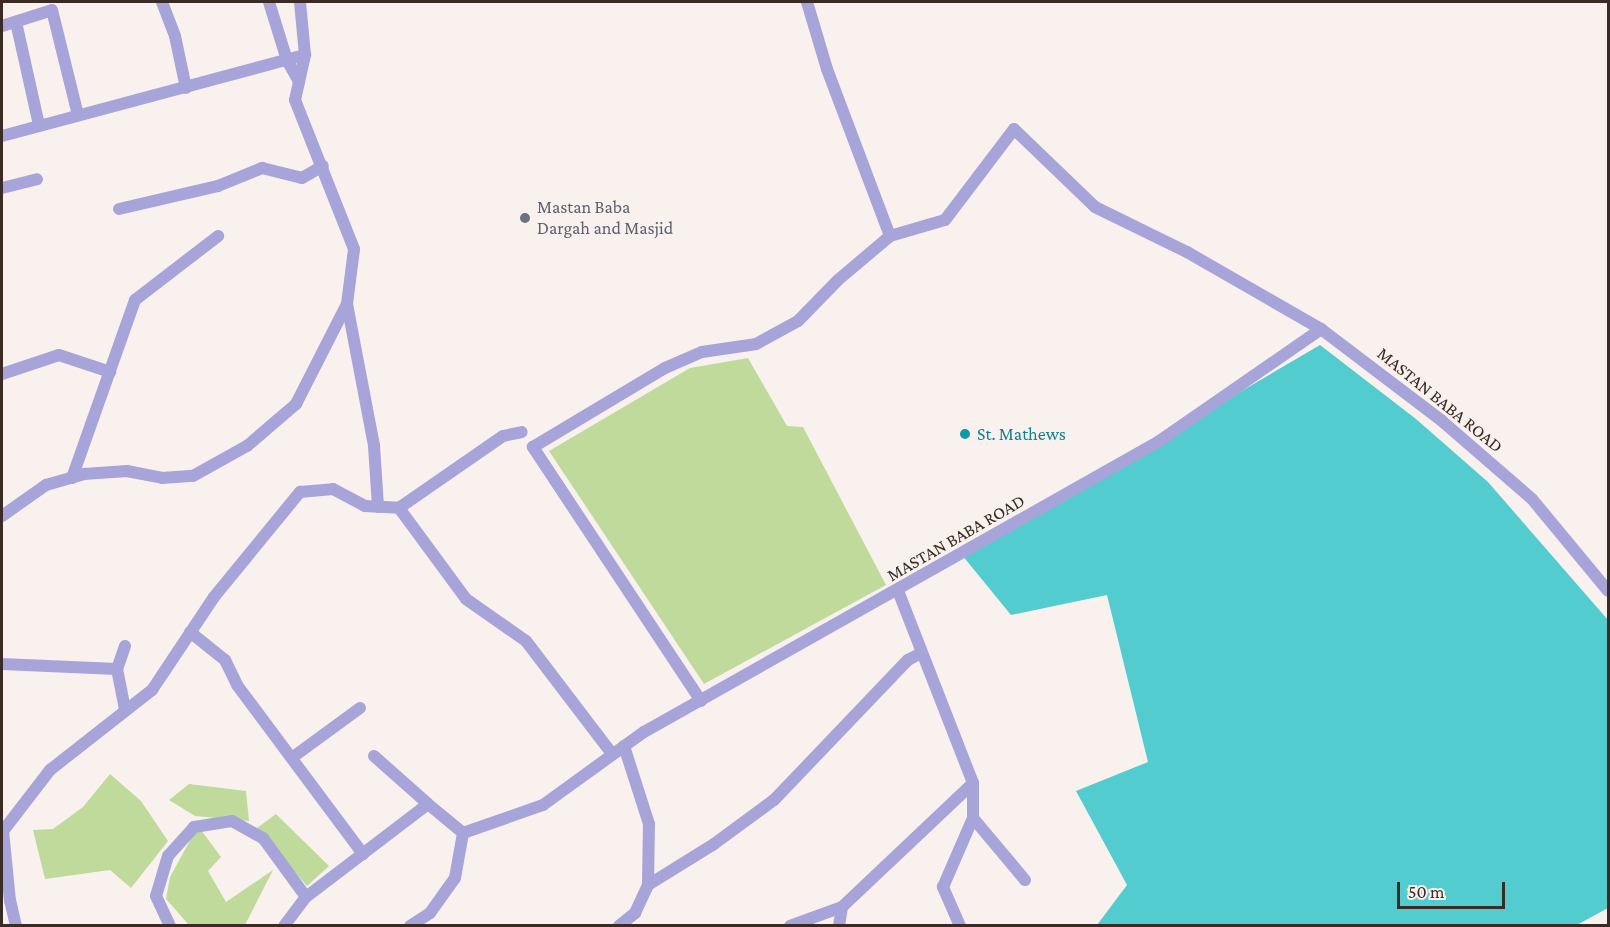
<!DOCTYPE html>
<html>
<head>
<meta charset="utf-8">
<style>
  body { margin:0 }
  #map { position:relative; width:1610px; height:927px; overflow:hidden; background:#f9f1ee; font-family:"Crimson Pro",serif }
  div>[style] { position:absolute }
  .green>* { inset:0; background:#bfda9b }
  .water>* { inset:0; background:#52ccce }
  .street>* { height:12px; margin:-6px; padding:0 6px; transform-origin:6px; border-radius:6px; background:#a7a4d9 }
  .dots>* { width:16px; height:16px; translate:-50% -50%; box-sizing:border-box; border:3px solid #f9f1ee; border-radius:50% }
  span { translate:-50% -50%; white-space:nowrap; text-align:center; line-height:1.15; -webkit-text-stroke:4.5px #f9f1ee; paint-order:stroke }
  .worship-label { font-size:18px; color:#5b616d }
  .left { translate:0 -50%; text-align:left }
  .street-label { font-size:18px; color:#3a2b25 }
  .culture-label { font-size:18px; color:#0d838f }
  .frame { position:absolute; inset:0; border:3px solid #3a2b25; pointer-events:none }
  .scale { position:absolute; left:1397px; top:882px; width:108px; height:27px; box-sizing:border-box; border:3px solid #3a2b25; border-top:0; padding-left:8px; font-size:18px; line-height:21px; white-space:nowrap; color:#3a2b25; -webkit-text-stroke:4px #f9f1ee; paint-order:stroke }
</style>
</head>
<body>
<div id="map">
  <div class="green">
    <div style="clip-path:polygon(748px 358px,787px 426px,803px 427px,886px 585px,704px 684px,549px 451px,690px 368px)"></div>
    <div style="clip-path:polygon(110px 774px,141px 801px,168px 841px,131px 888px,110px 870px,45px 879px,33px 830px,53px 829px,83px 807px)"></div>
    <div style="clip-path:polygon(189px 784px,246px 791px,249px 821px,195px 816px,169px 800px)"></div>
    <div style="clip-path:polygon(276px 814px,329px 866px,307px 886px,257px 828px)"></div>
    <div style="clip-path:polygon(198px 826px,221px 857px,208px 871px,226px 902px,273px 870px,245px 925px,189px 925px,166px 899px,170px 877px)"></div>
  </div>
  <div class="water">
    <div style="clip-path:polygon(1320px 345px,1416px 419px,1488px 482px,1608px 620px,1608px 908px,1575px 926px,1097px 925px,1127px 885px,1076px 791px,1148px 762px,1107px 595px,1011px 615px,962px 555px)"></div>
  </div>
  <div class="street">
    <div style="left:162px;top:2px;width:36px;rotate:69deg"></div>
    <div style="left:175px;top:36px;width:53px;rotate:78.1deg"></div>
    <div style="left:269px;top:2px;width:61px;rotate:72.8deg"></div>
    <div style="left:287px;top:60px;width:25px;rotate:61deg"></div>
    <div style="left:16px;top:22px;width:106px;rotate:77.4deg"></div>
    <div style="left:2px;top:26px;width:52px;rotate:-17.7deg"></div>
    <div style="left:52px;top:10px;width:108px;rotate:76.1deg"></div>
    <div style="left:2px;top:136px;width:314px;rotate:-15deg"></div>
    <div style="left:2px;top:188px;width:36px;rotate:-14deg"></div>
    <div style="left:119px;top:209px;width:102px;rotate:-13.1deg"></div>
    <div style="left:218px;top:186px;width:48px;rotate:-22.2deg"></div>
    <div style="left:262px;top:168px;width:41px;rotate:14deg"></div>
    <div style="left:302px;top:178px;width:24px;rotate:-30deg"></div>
    <div style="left:890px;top:236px;width:57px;rotate:-16.2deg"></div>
    <div style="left:945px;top:220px;width:114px;rotate:-52.8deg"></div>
    <div style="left:1014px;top:129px;width:112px;rotate:43.9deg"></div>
    <div style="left:1095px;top:207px;width:102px;rotate:26.1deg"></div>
    <div style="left:1187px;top:252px;width:155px;rotate:29.9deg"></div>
    <div style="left:347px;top:304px;width:145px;rotate:79.2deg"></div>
    <div style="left:374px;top:446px;width:61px;rotate:86.2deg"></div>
    <div style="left:2px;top:374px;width:60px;rotate:-18.4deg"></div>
    <div style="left:59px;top:355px;width:54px;rotate:18.4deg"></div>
    <div style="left:72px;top:478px;width:189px;rotate:-70.5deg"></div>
    <div style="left:135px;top:300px;width:105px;rotate:-37.6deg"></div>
    <div style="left:399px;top:508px;width:126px;rotate:-34.7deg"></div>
    <div style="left:503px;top:436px;width:19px;rotate:-12deg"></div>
    <div style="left:2px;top:516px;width:54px;rotate:-35.2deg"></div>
    <div style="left:46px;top:485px;width:40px;rotate:-16deg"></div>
    <div style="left:84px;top:474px;width:43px;rotate:-4deg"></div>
    <div style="left:127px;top:471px;width:36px;rotate:11deg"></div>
    <div style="left:162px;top:478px;width:31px;rotate:-4deg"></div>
    <div style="left:193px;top:476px;width:62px;rotate:-29.1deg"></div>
    <div style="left:247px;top:446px;width:65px;rotate:-40.6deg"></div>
    <div style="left:296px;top:404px;width:112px;rotate:-63deg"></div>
    <div style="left:347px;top:304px;width:55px;rotate:-82.7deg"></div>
    <div style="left:354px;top:249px;width:160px;rotate:-111.6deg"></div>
    <div style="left:295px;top:100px;width:46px;rotate:-77.5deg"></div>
    <div style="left:305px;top:55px;width:53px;rotate:-95.4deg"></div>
    <div style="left:190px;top:632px;width:45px;rotate:38.7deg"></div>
    <div style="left:225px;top:660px;width:28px;rotate:64deg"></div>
    <div style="left:237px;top:685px;width:211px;rotate:53.3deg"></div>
    <div style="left:125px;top:646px;width:24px;rotate:109deg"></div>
    <div style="left:117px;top:669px;width:41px;rotate:78.7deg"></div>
    <div style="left:2px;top:664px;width:115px;rotate:2.5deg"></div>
    <div style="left:701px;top:701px;width:305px;rotate:-123.5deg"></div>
    <div style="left:533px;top:447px;width:154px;rotate:-30.9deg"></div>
    <div style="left:665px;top:368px;width:40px;rotate:-23.4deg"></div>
    <div style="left:702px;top:352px;width:55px;rotate:-8.4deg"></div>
    <div style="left:756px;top:344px;width:48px;rotate:-28.7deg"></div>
    <div style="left:798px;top:321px;width:57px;rotate:-45.7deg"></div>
    <div style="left:838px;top:280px;width:68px;rotate:-40.2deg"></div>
    <div style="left:890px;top:236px;width:178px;rotate:-110.7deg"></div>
    <div style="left:827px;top:69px;width:70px;rotate:-106.6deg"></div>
    <div style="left:374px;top:756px;width:72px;rotate:41.6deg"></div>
    <div style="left:293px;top:757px;width:83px;rotate:-36.2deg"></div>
    <div style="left:973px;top:818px;width:81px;rotate:50deg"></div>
    <div style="left:648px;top:885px;width:78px;rotate:-31.8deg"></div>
    <div style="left:714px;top:844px;width:74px;rotate:-36.3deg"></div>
    <div style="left:774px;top:800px;width:194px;rotate:-46.3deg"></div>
    <div style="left:908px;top:660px;width:15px;rotate:-28deg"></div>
    <div style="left:16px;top:926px;width:26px;rotate:-103deg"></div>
    <div style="left:10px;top:901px;width:70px;rotate:-95.7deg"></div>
    <div style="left:3px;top:831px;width:77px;rotate:-52.4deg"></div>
    <div style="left:50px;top:770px;width:130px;rotate:-38.1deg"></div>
    <div style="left:152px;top:690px;width:112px;rotate:-56.3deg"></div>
    <div style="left:214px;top:597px;width:136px;rotate:-50.7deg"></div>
    <div style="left:300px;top:492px;width:33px;rotate:-5deg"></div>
    <div style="left:333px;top:489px;width:36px;rotate:28deg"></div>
    <div style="left:365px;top:506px;width:34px;rotate:3deg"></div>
    <div style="left:399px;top:508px;width:113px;rotate:53.6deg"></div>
    <div style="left:466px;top:599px;width:73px;rotate:35deg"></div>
    <div style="left:526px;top:641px;width:142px;rotate:52.7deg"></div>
    <div style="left:170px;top:926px;width:33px;rotate:-115deg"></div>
    <div style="left:156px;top:896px;width:42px;rotate:-73.3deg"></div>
    <div style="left:168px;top:856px;width:39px;rotate:-48deg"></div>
    <div style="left:194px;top:827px;width:38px;rotate:-9deg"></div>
    <div style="left:232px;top:821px;width:35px;rotate:29deg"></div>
    <div style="left:263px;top:838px;width:73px;rotate:53.9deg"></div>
    <div style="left:284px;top:926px;width:36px;rotate:-53deg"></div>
    <div style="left:306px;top:897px;width:153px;rotate:-37.3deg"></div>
    <div style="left:428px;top:804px;width:45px;rotate:39.6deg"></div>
    <div style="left:463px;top:833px;width:85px;rotate:-19.3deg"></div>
    <div style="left:543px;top:805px;width:125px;rotate:-35.9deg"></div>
    <div style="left:644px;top:732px;width:590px;rotate:-29.43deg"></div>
    <div style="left:1158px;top:442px;width:198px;rotate:-34.7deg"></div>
    <div style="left:1321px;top:329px;width:152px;rotate:37.2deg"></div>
    <div style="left:1442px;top:421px;width:119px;rotate:40.9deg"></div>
    <div style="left:1532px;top:499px;width:119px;rotate:50.4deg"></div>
    <div style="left:410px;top:926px;width:24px;rotate:-33deg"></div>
    <div style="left:430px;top:913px;width:43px;rotate:-54.5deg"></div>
    <div style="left:455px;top:878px;width:46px;rotate:-79.9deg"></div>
    <div style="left:619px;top:926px;width:21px;rotate:-39deg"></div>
    <div style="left:635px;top:913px;width:31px;rotate:-65deg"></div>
    <div style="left:648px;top:885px;width:61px;rotate:-89.1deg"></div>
    <div style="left:649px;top:824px;width:82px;rotate:-107.8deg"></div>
    <div style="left:790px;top:926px;width:55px;rotate:-20.1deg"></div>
    <div style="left:839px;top:926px;width:19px;rotate:-81deg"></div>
    <div style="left:842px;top:907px;width:180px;rotate:-43.4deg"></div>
    <div style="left:973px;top:783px;width:206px;rotate:-111.3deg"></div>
    <div style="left:960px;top:926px;width:43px;rotate:-113.6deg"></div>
    <div style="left:943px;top:887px;width:75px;rotate:-66.5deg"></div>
    <div style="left:973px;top:818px;width:35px;rotate:-90deg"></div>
  </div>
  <div class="dots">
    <div style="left:525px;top:218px;background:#6b7280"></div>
    <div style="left:965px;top:434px;background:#0f9aa8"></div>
  </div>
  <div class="worship-label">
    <span class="left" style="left:537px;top:218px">Mastan Baba<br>Dargah and Masjid</span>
  </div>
  <div class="street-label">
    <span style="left:1440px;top:400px;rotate:39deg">MASTAN BABA ROAD</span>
    <span style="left:956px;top:538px;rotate:-30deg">MASTAN BABA ROAD</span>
  </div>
  <div class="culture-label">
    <span class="left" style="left:977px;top:434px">St. Mathews</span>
  </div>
  <div class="frame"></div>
  <div class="scale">50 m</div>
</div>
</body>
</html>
